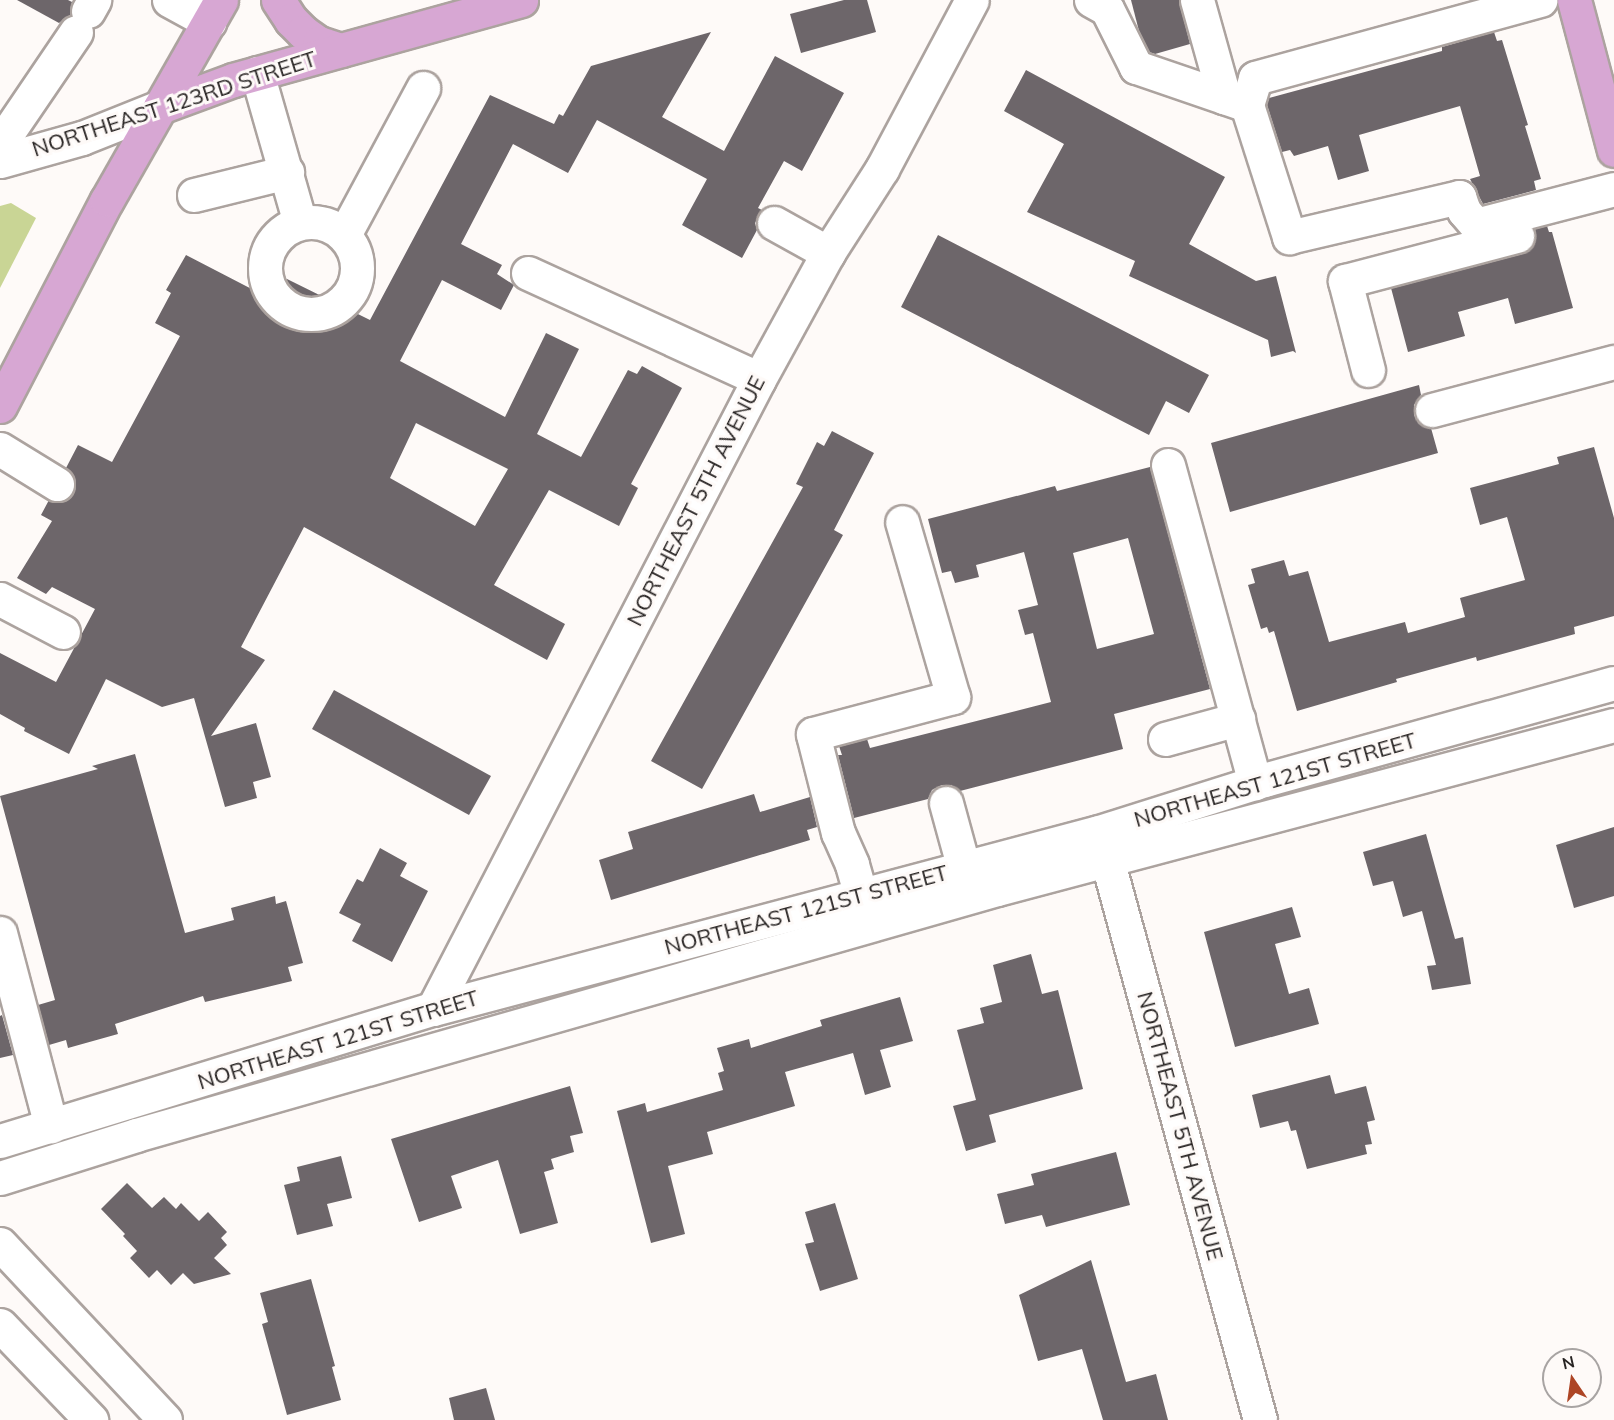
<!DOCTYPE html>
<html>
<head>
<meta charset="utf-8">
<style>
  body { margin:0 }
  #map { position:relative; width:1614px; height:1420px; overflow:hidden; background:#fefaf8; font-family:Mulish,sans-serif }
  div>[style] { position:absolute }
  .green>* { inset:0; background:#c9d595 }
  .building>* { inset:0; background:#6d666a }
  .roads { filter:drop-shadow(2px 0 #aca39f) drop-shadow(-2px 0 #aca39f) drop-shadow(0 2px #aca39f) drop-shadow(0 -2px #aca39f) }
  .minor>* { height:33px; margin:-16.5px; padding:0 16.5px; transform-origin:16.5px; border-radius:16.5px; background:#fff }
  .minor>.ring { margin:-16.5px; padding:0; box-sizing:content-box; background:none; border:33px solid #fff; border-radius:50% }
  .major>* { height:33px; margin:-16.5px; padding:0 16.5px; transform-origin:16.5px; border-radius:16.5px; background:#d7a7d3 }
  span { translate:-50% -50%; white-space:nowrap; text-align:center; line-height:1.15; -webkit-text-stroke:6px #fefaf8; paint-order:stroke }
  .street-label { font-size:22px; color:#282423 }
  .north { position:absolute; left:1542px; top:1348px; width:60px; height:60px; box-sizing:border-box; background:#fefaf8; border:2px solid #a8a4a3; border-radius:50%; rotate:347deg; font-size:16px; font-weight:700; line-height:24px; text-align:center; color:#282423 }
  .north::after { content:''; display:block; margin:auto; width:21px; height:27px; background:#ad4525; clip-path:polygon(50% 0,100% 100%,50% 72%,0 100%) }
</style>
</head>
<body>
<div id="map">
  <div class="green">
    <div style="clip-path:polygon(11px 203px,36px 218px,0 288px,0 206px)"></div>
  </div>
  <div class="building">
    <div style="clip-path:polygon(17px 0,68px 0,72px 2px,70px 15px,59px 23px)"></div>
    <div style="clip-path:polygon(844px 0,867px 0,876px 32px,801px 53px,790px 14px)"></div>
    <div style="clip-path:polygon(1131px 0,1179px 0,1190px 44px,1155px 54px,1149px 52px,1139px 31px)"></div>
    <div style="clip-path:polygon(evenodd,711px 32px,662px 117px,724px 151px,775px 56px,844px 93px,802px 171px,784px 161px,758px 208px,762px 210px,755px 223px,757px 230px,742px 258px,682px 225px,707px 179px,597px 120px,568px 173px,513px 144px,461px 244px,502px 265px,497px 274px,514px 285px,501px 310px,442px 280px,400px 361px,505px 417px,546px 333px,579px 349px,537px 434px,581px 457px,628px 370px,637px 374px,642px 366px,682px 388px,631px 484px,638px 488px,619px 526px,549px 490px,494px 585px,565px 624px,547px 660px,304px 527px,241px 647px,265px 660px,211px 736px,256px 723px,271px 777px,253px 782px,257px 798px,225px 807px,194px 698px,162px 707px,106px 679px,69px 754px,24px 731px,25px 728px,0 714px,0 653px,56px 682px,95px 609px,52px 587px,46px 594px,17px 578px,52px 521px,41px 515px,49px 500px,65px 501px,73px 493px,76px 485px,74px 476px,66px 468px,78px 445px,112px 462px,180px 336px,155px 323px,171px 293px,166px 290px,186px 255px,275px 301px,287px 279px,370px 320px,490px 95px,554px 124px,559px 114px,563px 116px,591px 66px,711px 32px,416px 423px,508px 469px,475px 526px,390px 478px,416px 423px)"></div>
    <div style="clip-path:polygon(1494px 32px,1497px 41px,1502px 40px,1528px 125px,1525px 126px,1541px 179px,1534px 181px,1536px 190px,1483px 204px,1470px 179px,1480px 176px,1460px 106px,1359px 135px,1369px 171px,1338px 180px,1328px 146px,1294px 156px,1290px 150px,1282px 152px,1267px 105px,1269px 98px,1442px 51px,1442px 47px)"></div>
    <div style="clip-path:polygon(1026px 70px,1225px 177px,1189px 244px,1256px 281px,1276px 276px,1296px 353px,1293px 351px,1271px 357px,1268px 340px,1129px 276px,1135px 261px,1027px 212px,1064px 144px,1004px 111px)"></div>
    <div style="clip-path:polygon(1547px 226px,1549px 232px,1552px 232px,1573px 308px,1515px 324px,1508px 298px,1458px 312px,1465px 336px,1408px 352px,1391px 288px,1522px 254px,1530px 250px,1535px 242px,1534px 229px)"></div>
    <div style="clip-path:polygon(938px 235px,1209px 375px,1189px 413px,1166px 401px,1149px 435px,901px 307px)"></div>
    <div style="clip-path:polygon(1419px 385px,1421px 395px,1414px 405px,1414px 415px,1419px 424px,1431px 428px,1438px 453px,1230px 512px,1211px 443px)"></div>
    <div style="clip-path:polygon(832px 431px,874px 453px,834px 530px,843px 535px,702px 789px,651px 761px,803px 487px,796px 484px,817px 442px,824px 446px)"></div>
    <div style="clip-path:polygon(1594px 447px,1614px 518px,1614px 616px,1574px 627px,1575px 634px,1477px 661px,1476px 657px,1396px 679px,1397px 682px,1297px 711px,1274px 631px,1269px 633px,1267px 627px,1261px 629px,1248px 585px,1255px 583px,1251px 569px,1284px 560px,1289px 576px,1308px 571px,1329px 642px,1405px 622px,1408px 633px,1465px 617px,1460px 598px,1525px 580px,1507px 517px,1480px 525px,1470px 488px,1559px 464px,1557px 457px)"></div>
    <div style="clip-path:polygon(evenodd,1150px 467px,1210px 689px,1114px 714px,1123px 749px,960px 791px,951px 785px,942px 785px,932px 790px,928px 799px,854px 818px,838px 755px,842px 755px,839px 746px,867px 739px,870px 748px,1051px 702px,1033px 633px,1025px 635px,1018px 610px,1038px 605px,1024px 552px,976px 565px,979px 577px,955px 583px,951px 571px,942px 573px,928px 519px,1055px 486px,1057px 491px,1150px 467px,1128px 538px,1154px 634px,1097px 649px,1073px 553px,1128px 538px)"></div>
    <div style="clip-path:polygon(334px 690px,491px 776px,469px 815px,312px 729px)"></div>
    <div style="clip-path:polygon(135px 754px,185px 933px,234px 920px,231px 908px,275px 896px,276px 904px,286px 901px,303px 963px,288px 967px,292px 981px,205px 1002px,203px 996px,115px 1024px,118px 1034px,68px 1048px,66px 1040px,49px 1045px,38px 1005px,55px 1000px,0 796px,98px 769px,92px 766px)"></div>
    <div style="clip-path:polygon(754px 794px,760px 812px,810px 797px,817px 827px,807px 830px,810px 840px,611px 900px,599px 860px,633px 849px,628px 832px)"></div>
    <div style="clip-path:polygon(1614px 827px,1614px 896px,1574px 908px,1556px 845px)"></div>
    <div style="clip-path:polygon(1426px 834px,1455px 939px,1463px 937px,1471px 984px,1432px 990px,1427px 966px,1436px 965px,1422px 911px,1403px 917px,1393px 881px,1373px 886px,1363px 852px)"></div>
    <div style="clip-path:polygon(380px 848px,407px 863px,400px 876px,428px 891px,392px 962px,352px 941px,361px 924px,339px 913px,357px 879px,363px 882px)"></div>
    <div style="clip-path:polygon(1292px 907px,1301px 937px,1275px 944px,1289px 994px,1309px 988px,1319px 1024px,1235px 1047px,1204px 932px)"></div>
    <div style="clip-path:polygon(1031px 954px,1042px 994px,1058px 990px,1083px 1089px,989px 1115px,996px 1142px,966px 1151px,953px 1106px,976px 1100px,957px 1030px,984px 1023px,980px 1008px,1002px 1002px,993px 965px)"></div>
    <div style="clip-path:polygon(900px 997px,913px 1041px,880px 1050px,891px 1087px,865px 1095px,853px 1053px,785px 1072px,795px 1106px,707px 1132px,713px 1154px,668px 1166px,685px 1234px,651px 1243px,617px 1111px,645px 1103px,647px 1112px,723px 1090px,718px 1073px,724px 1071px,717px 1048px,749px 1039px,751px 1048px,822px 1026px,820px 1020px)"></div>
    <div style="clip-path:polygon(2px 1015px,13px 1055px,0 1058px,0 1016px)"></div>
    <div style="clip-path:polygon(1330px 1075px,1335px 1094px,1366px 1086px,1375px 1120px,1367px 1122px,1372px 1144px,1365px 1145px,1367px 1154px,1307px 1169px,1296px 1130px,1291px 1131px,1288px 1121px,1260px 1128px,1252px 1095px)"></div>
    <div style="clip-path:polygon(570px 1086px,583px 1133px,570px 1136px,574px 1152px,551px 1159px,554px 1169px,544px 1172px,558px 1223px,520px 1234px,498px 1160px,451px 1176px,462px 1208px,419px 1222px,391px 1139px)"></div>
    <div style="clip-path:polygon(1116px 1152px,1130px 1205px,1046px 1227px,1042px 1215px,1005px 1224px,997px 1194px,1034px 1185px,1031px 1174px)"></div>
    <div style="clip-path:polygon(341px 1156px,352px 1198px,327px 1204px,333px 1226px,297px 1235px,284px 1185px,300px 1181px,297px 1167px)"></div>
    <div style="clip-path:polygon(127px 1183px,152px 1208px,164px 1197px,176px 1209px,181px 1203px,199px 1221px,208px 1212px,227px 1232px,221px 1238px,227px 1245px,214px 1258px,231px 1274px,194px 1284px,183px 1273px,171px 1285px,157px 1270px,149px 1278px,130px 1258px,137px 1251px,123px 1236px,125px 1234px,101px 1209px)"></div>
    <div style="clip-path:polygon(835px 1203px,858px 1279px,820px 1291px,805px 1244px,814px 1242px,805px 1212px)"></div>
    <div style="clip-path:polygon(1091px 1260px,1126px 1382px,1156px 1374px,1168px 1420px,1103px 1420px,1082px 1349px,1038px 1361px,1019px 1295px)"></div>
    <div style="clip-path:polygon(311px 1279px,335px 1366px,332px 1367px,341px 1400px,287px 1415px,262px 1324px,268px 1322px,260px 1293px)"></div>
    <div style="clip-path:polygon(486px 1388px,495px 1420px,454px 1420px,449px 1398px)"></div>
  </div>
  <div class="roads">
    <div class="minor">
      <div style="left:169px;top:0;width:46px;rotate:28.8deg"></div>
      <div style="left:1091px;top:0;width:18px;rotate:29deg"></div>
      <div style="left:1107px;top:9px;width:65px;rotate:63.4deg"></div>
      <div style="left:1136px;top:67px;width:117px;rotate:18.9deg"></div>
      <div style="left:1247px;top:105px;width:139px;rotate:72.3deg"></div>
      <div style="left:1289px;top:237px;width:175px;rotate:-13.2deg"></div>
      <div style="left:1459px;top:197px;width:15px;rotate:70deg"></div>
      <div style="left:1464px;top:211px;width:18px;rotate:49deg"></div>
      <div style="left:1476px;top:225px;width:143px;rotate:-14.6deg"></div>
      <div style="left:1197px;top:0;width:101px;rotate:74.4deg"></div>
      <div style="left:88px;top:11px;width:13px;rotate:-61deg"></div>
      <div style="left:257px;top:73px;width:156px;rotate:74deg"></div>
      <div style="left:1247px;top:105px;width:28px;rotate:-73deg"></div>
      <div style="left:1255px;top:78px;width:296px;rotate:-15.3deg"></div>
      <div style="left:4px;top:138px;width:128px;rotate:-55.8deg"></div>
      <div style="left:0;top:161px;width:85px;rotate:-15.7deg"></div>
      <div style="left:82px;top:138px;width:84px;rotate:-21.7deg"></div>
      <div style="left:194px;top:195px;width:96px;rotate:-13.9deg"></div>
      <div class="ring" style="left:265px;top:222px;width:59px;height:59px"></div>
      <div style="left:774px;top:223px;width:62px;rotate:29.1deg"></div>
      <div style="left:344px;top:235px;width:167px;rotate:-61.7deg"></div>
      <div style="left:528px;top:273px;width:254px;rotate:24.6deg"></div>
      <div style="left:1368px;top:370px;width:92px;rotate:-104.5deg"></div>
      <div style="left:1345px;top:281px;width:178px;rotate:-14.7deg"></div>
      <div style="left:1432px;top:410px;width:188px;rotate:-14.8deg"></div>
      <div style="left:0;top:449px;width:67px;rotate:31.6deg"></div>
      <div style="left:1168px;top:465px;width:330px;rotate:74.7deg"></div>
      <div style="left:0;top:599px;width:71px;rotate:27.6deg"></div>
      <div style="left:1165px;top:739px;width:76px;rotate:-15.3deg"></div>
      <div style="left:946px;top:803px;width:68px;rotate:74.7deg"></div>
      <div style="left:1101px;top:837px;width:604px;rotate:74.74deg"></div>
      <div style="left:861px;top:896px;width:33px;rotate:-106deg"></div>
      <div style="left:852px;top:864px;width:34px;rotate:-114deg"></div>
      <div style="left:838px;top:833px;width:102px;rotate:-104.2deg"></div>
      <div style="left:813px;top:734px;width:145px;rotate:-14.8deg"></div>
      <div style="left:953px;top:697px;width:182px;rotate:-106.2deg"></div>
      <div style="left:0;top:933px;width:200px;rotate:75.2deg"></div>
      <div style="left:433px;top:1009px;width:709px;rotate:-62.64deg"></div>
      <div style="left:759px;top:379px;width:144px;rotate:-61.3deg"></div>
      <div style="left:828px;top:253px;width:100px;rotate:-57.3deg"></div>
      <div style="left:882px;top:169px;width:191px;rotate:-62deg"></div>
      <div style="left:0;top:1141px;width:453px;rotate:-17deg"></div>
      <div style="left:433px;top:1009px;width:689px;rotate:-14.88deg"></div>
      <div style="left:1099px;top:832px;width:173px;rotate:-17.5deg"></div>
      <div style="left:1264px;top:780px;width:363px;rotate:-15.5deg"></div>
      <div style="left:0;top:1178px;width:143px;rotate:-17.5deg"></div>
      <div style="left:136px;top:1135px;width:895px;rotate:-15.95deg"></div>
      <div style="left:997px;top:889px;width:638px;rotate:-14.89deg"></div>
      <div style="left:0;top:1244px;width:241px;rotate:46.8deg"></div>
      <div style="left:0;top:1325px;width:132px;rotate:46.2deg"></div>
    </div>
    <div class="major">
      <div style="left:278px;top:0;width:24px;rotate:57deg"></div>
      <div style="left:291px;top:20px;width:17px;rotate:45deg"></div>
      <div style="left:303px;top:32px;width:19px;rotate:35deg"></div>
      <div style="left:319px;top:43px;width:23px;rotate:18deg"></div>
      <div style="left:1574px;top:0;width:155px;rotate:75.1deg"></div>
      <div style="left:160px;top:107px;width:78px;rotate:-20.3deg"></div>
      <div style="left:233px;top:80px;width:299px;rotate:-15.5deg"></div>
      <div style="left:0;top:406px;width:232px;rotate:-62.6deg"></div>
      <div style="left:107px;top:200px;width:230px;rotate:-60.3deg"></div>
    </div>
  </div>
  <div class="street-label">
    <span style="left:174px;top:104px;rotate:-18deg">NORTHEAST 123RD STREET</span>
    <span style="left:696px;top:501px;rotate:-63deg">NORTHEAST 5TH AVENUE</span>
    <span style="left:1275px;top:780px;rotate:-16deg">NORTHEAST 121ST STREET</span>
    <span style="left:806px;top:910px;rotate:-15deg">NORTHEAST 121ST STREET</span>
    <span style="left:338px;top:1040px;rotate:-17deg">NORTHEAST 121ST STREET</span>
    <span style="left:1180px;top:1126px;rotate:75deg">NORTHEAST 5TH AVENUE</span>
  </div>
  <div class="north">N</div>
</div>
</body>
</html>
